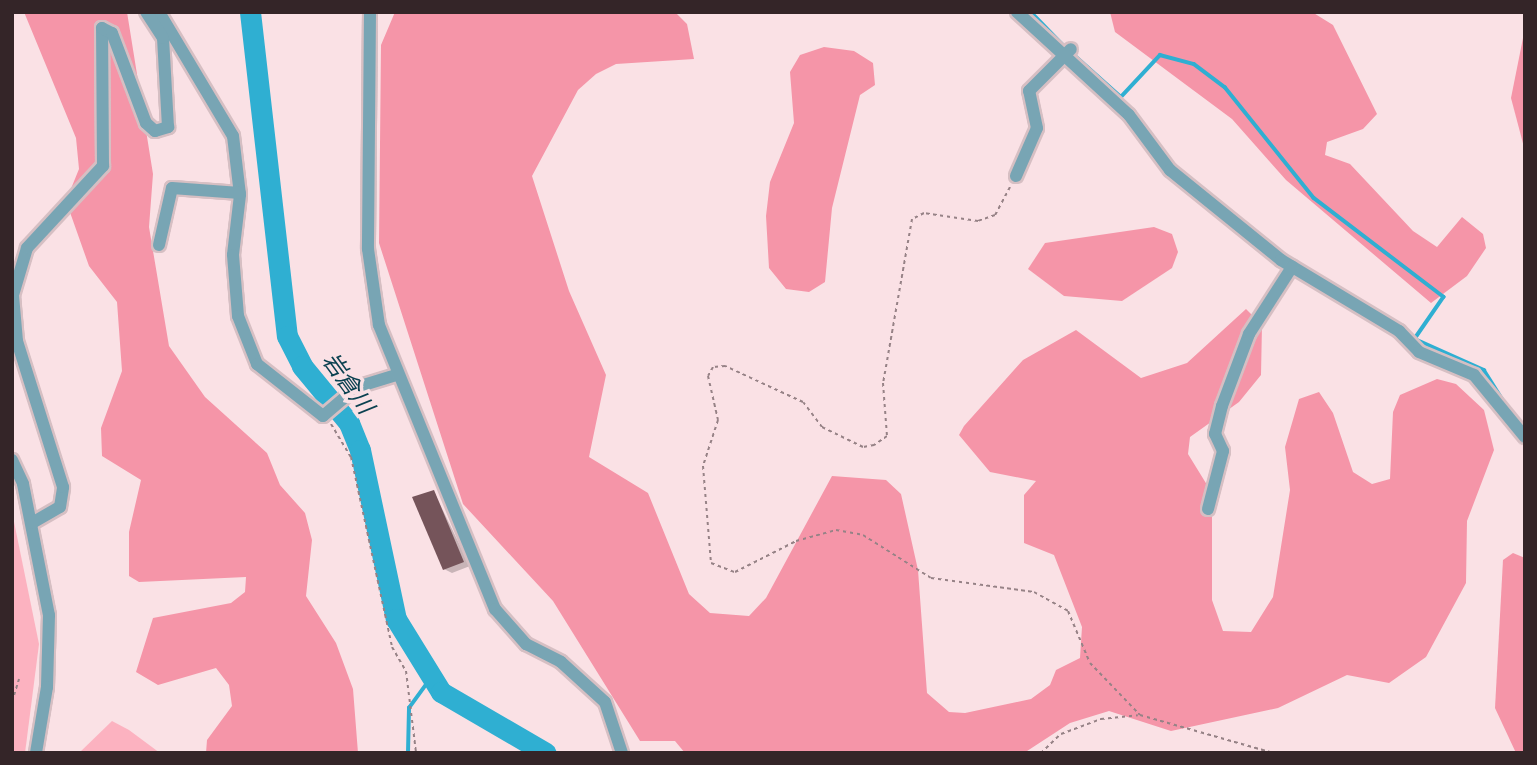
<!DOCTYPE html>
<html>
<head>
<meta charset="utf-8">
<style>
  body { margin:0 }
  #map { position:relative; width:1537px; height:765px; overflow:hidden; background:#fae1e5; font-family:Jost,"Noto Sans JP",sans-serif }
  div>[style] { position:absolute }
  .green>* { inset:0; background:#fcb2c0 }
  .forest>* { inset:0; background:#f595a8 }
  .shadow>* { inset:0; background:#0003 }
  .stream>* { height:3.5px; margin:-1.75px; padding:0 1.75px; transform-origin:1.75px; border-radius:1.75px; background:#2fafd2 }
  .river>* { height:21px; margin:-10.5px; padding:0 10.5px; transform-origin:10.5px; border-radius:10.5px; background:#2fafd2 }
  .building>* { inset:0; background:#75545a }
  .path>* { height:2px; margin-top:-1px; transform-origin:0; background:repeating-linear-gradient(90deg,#968286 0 3.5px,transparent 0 7px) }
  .roads { filter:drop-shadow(2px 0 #d6bfc3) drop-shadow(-2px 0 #d6bfc3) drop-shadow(0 2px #d6bfc3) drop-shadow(0 -2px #d6bfc3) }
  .minor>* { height:12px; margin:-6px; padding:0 6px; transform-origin:6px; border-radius:6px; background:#78a5b4 }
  span { translate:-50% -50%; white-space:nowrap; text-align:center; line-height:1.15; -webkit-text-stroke:7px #fae1e5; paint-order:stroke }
  .water-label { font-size:23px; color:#0b4150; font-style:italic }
  .frame { position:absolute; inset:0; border:14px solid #342528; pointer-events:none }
</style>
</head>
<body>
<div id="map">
  <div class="green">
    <div style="clip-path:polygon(12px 512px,39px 644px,25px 753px,12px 753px)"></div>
    <div style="clip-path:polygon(112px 721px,129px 730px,160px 753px,79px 753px)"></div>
  </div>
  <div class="forest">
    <div style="clip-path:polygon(24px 12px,127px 12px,153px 174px,149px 227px,169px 346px,205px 397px,267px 453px,280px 485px,305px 513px,312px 540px,306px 596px,336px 643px,353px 689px,358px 753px,206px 753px,207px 740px,232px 706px,229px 685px,216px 668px,158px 685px,136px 672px,153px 618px,231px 603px,245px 592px,246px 577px,139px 582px,129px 576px,129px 532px,141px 480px,102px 456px,101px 428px,122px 371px,117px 302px,89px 266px,66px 201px,79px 169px,76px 138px)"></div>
    <div style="clip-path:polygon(395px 12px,675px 12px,687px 24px,694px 59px,616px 64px,596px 74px,578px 90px,532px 176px,569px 291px,606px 375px,589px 457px,648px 493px,689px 594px,710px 613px,749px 616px,766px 598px,832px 476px,886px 480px,901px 494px,918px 570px,927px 693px,949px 712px,965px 713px,1031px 699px,1050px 685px,1056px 670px,1080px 658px,1082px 627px,1054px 555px,1024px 543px,1024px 495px,1036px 481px,990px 472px,959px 435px,964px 426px,1023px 360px,1076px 330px,1141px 378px,1187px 363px,1246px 309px,1262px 325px,1261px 375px,1239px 402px,1190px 437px,1188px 454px,1212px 493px,1212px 600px,1223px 631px,1251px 632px,1273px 597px,1290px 490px,1285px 447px,1299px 399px,1319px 392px,1333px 413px,1353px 472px,1372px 484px,1390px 479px,1393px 412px,1400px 395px,1437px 379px,1456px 384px,1484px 410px,1494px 450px,1467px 521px,1466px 583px,1426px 657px,1389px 683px,1347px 675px,1278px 708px,1171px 731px,1109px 711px,1070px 723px,1024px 753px,685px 753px,675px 741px,640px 741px,553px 601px,463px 504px,379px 243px,381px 45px)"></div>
    <div style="clip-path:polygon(1110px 12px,1312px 12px,1333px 25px,1377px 114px,1363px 129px,1327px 142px,1325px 155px,1350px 164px,1413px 231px,1437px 247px,1462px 217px,1483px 234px,1486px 248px,1467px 276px,1431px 303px,1286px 180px,1232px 119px,1115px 32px)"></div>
    <div style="clip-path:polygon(1525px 28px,1525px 151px,1511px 98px)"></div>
    <div style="clip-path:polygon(824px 47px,854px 51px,873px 63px,875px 85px,860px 95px,832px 208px,825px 282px,809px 292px,786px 289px,769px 268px,766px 216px,770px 182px,794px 123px,790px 72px,800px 55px)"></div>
    <div style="clip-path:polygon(1154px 227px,1172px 234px,1178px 252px,1172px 268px,1122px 301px,1064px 296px,1028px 269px,1045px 243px)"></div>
    <div style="clip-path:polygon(1513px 553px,1525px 558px,1525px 753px,1516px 753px,1495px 708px,1503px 560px)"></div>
  </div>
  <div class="shadow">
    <div style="clip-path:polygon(434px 492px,470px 566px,452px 573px,444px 569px)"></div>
  </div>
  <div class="stream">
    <div style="left:1031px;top:12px;width:50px;rotate:45.8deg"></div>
    <div style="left:1072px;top:53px;width:66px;rotate:41.9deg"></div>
    <div style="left:1121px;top:97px;width:57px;rotate:-47.1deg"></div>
    <div style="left:1160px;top:55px;width:35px;rotate:15deg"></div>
    <div style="left:1194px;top:64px;width:39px;rotate:37deg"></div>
    <div style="left:1225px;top:87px;width:142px;rotate:51.3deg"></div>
    <div style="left:1314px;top:198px;width:163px;rotate:37.3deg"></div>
    <div style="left:1444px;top:297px;width:51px;rotate:124.6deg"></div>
    <div style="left:1415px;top:339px;width:76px;rotate:24.2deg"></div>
    <div style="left:1484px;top:370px;width:41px;rotate:57.8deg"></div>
    <div style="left:408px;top:753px;width:45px;rotate:-88.7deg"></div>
    <div style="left:409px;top:708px;width:37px;rotate:-54deg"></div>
  </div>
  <div class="river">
    <div style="left:250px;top:12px;width:326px;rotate:83.5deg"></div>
    <div style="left:287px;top:336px;width:34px;rotate:63deg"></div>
    <div style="left:302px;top:366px;width:74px;rotate:50.5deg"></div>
    <div style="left:349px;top:423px;width:29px;rotate:68deg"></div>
    <div style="left:360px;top:450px;width:173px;rotate:78deg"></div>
    <div style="left:396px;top:619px;width:86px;rotate:58.3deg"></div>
    <div style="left:441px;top:692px;width:121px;rotate:30.2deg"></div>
  </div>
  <div class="building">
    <div style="clip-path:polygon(434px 490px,464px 562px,443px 570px,412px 497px)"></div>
  </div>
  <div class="path">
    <div style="left:1010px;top:187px;width:32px;rotate:118deg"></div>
    <div style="left:995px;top:215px;width:18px;rotate:161deg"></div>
    <div style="left:978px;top:221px;width:55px;rotate:-171.6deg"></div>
    <div style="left:924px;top:213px;width:13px;rotate:153deg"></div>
    <div style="left:912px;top:219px;width:167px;rotate:100deg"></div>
    <div style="left:883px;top:383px;width:53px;rotate:85.7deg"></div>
    <div style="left:887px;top:436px;width:16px;rotate:145deg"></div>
    <div style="left:874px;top:445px;width:11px;rotate:170deg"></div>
    <div style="left:863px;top:447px;width:46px;rotate:-154deg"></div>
    <div style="left:822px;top:427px;width:31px;rotate:-127deg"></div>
    <div style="left:803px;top:402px;width:86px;rotate:-155.2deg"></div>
    <div style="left:725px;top:366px;width:12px;rotate:175deg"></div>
    <div style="left:713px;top:367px;width:10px;rotate:119deg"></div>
    <div style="left:708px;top:376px;width:45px;rotate:77.2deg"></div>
    <div style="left:718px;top:420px;width:48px;rotate:108.1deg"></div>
    <div style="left:703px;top:466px;width:97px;rotate:85.3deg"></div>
    <div style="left:711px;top:563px;width:26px;rotate:21deg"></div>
    <div style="left:735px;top:572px;width:68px;rotate:-26.9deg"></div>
    <div style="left:796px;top:541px;width:41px;rotate:-15.4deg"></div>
    <div style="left:836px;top:530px;width:27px;rotate:10deg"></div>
    <div style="left:863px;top:535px;width:80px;rotate:32.3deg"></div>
    <div style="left:931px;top:578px;width:104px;rotate:7.7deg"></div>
    <div style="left:1034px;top:592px;width:39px;rotate:29deg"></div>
    <div style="left:1068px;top:611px;width:56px;rotate:67.1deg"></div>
    <div style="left:1090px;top:663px;width:72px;rotate:46.1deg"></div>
    <div style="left:1140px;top:715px;width:138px;rotate:15.9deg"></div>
    <div style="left:331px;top:424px;width:39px;rotate:59deg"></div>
    <div style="left:351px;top:457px;width:194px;rotate:77.8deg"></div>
    <div style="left:392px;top:647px;width:28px;rotate:60deg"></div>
    <div style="left:406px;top:671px;width:83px;rotate:83deg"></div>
    <div style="left:12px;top:702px;width:24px;rotate:-73deg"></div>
    <div style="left:1041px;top:753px;width:28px;rotate:-44deg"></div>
    <div style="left:1061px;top:734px;width:43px;rotate:-20.6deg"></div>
    <div style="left:1101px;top:719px;width:37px;rotate:-6deg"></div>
  </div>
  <div class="roads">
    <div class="minor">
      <div style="left:159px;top:12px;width:144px;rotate:59.2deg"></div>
      <div style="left:233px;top:136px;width:59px;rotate:83.2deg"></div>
      <div style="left:240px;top:195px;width:60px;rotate:96.7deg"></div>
      <div style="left:233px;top:255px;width:61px;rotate:85.3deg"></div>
      <div style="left:238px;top:316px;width:52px;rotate:68.4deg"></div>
      <div style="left:257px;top:364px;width:84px;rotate:38.2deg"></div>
      <div style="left:323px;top:416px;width:45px;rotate:-40.5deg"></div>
      <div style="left:357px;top:387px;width:41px;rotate:-17.1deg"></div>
      <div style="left:370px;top:12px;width:237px;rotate:90.5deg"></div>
      <div style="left:368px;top:249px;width:77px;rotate:81.8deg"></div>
      <div style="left:379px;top:325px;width:307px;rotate:67.8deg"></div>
      <div style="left:495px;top:609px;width:47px;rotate:48.5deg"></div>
      <div style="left:526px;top:644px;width:39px;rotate:27deg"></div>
      <div style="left:561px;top:662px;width:59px;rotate:42.3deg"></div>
      <div style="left:605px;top:702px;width:54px;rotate:71.6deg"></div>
      <div style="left:1017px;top:12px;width:152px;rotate:42.6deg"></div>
      <div style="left:1129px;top:115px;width:69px;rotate:53.3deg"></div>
      <div style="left:1170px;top:170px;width:143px;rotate:39deg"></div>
      <div style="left:1281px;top:260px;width:138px;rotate:31deg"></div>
      <div style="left:1399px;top:331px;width:29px;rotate:46deg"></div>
      <div style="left:1419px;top:352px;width:60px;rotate:22.7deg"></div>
      <div style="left:1474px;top:375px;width:80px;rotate:50.6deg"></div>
      <div style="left:1016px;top:176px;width:52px;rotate:-66.4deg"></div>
      <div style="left:1037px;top:128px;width:38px;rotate:-102deg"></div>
      <div style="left:1029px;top:91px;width:59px;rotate:-45deg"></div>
      <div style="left:159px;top:245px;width:58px;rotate:-77.2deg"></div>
      <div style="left:172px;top:188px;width:68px;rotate:4.2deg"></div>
      <div style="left:12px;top:460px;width:26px;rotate:65deg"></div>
      <div style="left:23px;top:484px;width:134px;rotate:78.8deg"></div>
      <div style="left:49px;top:615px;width:72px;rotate:91.6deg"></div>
      <div style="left:47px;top:687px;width:67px;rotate:99.5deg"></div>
      <div style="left:1208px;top:509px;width:60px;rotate:-75.5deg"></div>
      <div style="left:1223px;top:451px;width:19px;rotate:-115deg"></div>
      <div style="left:1215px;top:434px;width:29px;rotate:-76deg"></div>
      <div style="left:1222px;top:406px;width:77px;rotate:-69.4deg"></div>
      <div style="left:1249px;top:334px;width:80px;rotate:-57.3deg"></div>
      <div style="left:32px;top:523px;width:32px;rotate:-30deg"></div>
      <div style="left:60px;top:507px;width:20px;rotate:-81deg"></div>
      <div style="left:63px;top:487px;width:153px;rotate:-107.5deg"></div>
      <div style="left:17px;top:341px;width:46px;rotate:-95deg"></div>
      <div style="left:13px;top:295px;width:49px;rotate:-73.4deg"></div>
      <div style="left:27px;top:248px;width:112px;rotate:-47.2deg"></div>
      <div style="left:103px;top:166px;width:138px;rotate:-90.4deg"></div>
      <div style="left:102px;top:28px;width:11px;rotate:27deg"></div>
      <div style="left:112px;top:33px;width:96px;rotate:69.3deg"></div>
      <div style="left:146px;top:123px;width:12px;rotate:42deg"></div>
      <div style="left:155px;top:131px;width:14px;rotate:-17deg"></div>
      <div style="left:168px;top:127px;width:89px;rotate:-93.2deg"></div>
      <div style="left:163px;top:38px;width:31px;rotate:-123deg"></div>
    </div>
  </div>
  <div class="water-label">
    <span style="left:348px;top:383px;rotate:54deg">岩倉川</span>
  </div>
  <div class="frame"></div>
</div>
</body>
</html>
